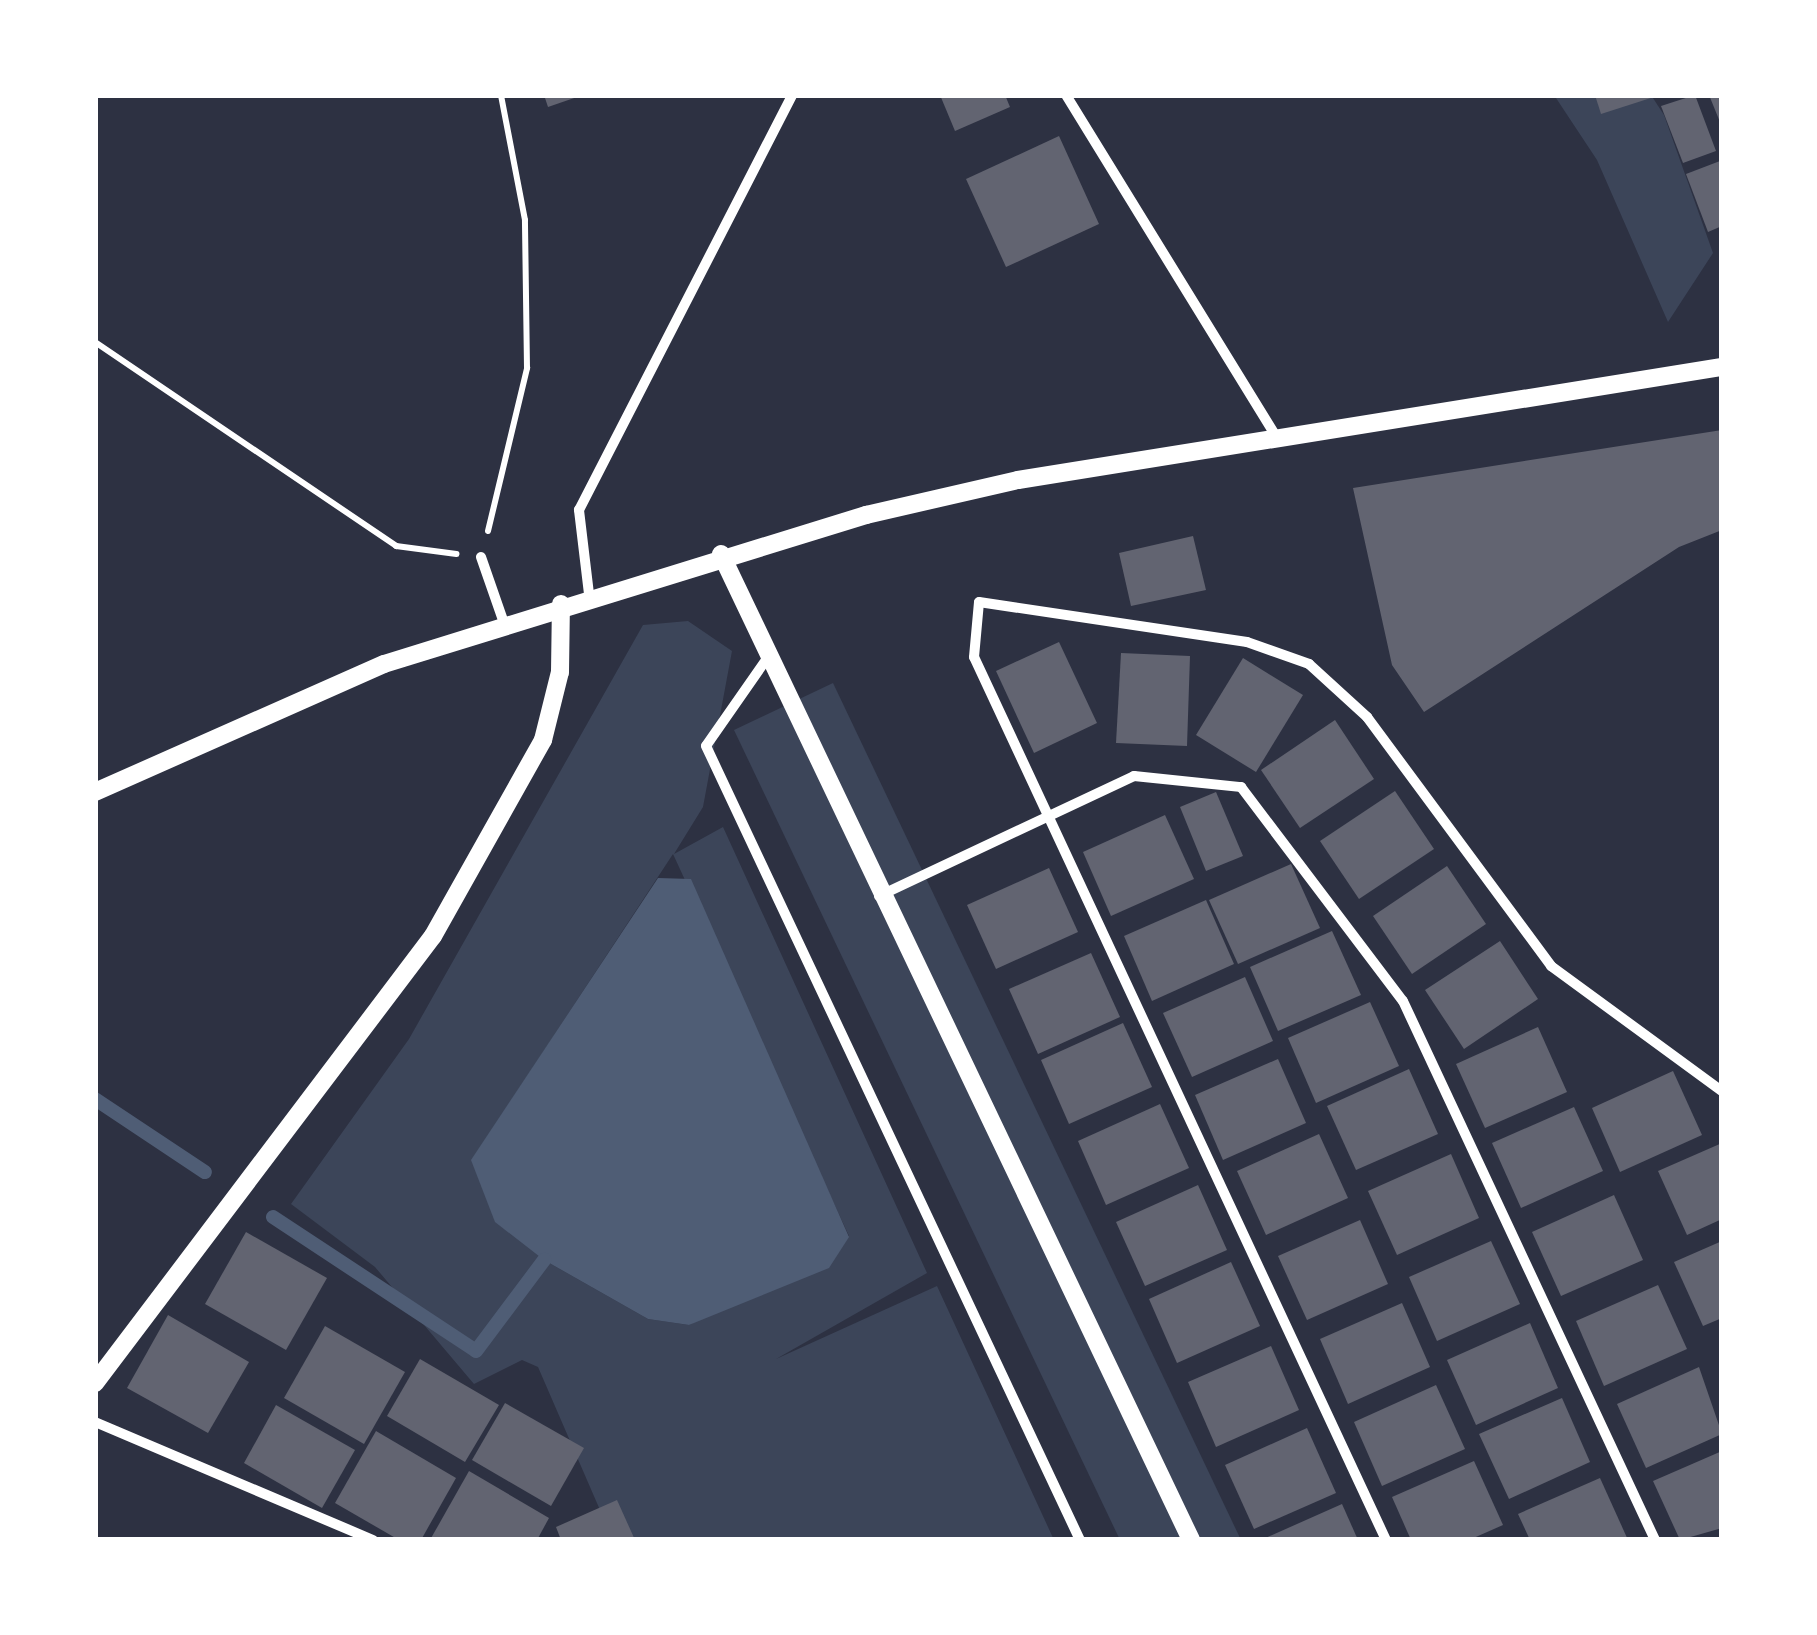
<!DOCTYPE html>
<html>
<head>
<meta charset="utf-8">
<style>
  body { margin:0 }
  #map { position:relative; width:1817px; height:1635px; overflow:hidden; background:#2d3142; font-family:"Archivo Narrow",sans-serif }
  div>[style] { position:absolute }
  .green>* { inset:0; background:#3c4559 }
  .water>* { inset:0; background:#4f5d75 }
  .stream>* { height:14px; margin:-7px; padding:0 7px; transform-origin:7px; border-radius:7px; background:#4f5d75 }
  .building>* { inset:0; background:#626471 }
  .path>* { height:6px; margin:-3px; padding:0 3px; transform-origin:3px; border-radius:3px; background:#fff }
  .minor>* { height:10px; margin:-5px; padding:0 5px; transform-origin:5px; border-radius:5px; background:#fff }
  .tertiary>* { height:18px; margin:-9px; padding:0 9px; transform-origin:9px; border-radius:9px; background:#fff }
  span { translate:-50% -50%; white-space:nowrap; text-align:center; line-height:1.15; -webkit-text-stroke:8px #fff; paint-order:stroke }
  .frame { position:absolute; inset:0; border:98px solid #fff; pointer-events:none }
</style>
</head>
<body>
<div id="map">
  <div class="green">
    <div style="clip-path:polygon(1554px 95px,1651px 95px,1664px 115px,1713px 253px,1668px 322px,1597px 160px)"></div>
    <div style="clip-path:polygon(evenodd,688px 621px,732px 651px,703px 807px,674px 854px,723px 827px,927px 1273px,776px 1359px,937px 1286px,1054px 1540px,613px 1540px,538px 1367px,522px 1360px,474px 1384px,375px 1267px,291px 1204px,409px 1039px,643px 625px,688px 621px,673px 854px,849px 1236px,689px 1325px,648px 1319px,544px 1260px,472px 1160px,673px 854px)"></div>
    <div style="clip-path:polygon(833px 683px,1241px 1540px,1120px 1540px,734px 730px)"></div>
  </div>
  <div class="water">
    <div style="clip-path:polygon(658px 878px,691px 879px,849px 1237px,829px 1268px,689px 1325px,648px 1319px,544px 1260px,495px 1222px,471px 1160px)"></div>
  </div>
  <div class="stream">
    <div style="left:95px;top:1099px;width:132px;rotate:33.6deg"></div>
    <div style="left:273px;top:1217px;width:243px;rotate:33.4deg"></div>
    <div style="left:476px;top:1351px;width:114px;rotate:-53.2deg"></div>
  </div>
  <div class="building">
    <div style="clip-path:polygon(544px 95px,580px 95px,580px 96px,548px 107px)"></div>
    <div style="clip-path:polygon(940px 95px,1005px 95px,1010px 107px,955px 131px)"></div>
    <div style="clip-path:polygon(1595px 95px,1656px 95px,1657px 96px,1601px 114px)"></div>
    <div style="clip-path:polygon(1695px 95px,1716px 151px,1683px 163px,1661px 106px)"></div>
    <div style="clip-path:polygon(1709px 95px,1722px 95px,1722px 127px)"></div>
    <div style="clip-path:polygon(1059px 136px,1099px 224px,1006px 267px,966px 179px)"></div>
    <div style="clip-path:polygon(1720px 161px,1722px 226px,1708px 232px,1686px 174px)"></div>
    <div style="clip-path:polygon(1722px 430px,1722px 530px,1679px 547px,1424px 712px,1392px 665px,1353px 488px)"></div>
    <div style="clip-path:polygon(1193px 536px,1206px 590px,1131px 606px,1119px 553px)"></div>
    <div style="clip-path:polygon(1059px 642px,1097px 723px,1034px 753px,996px 671px)"></div>
    <div style="clip-path:polygon(1121px 653px,1190px 656px,1187px 746px,1116px 743px)"></div>
    <div style="clip-path:polygon(1243px 658px,1303px 695px,1256px 772px,1196px 735px)"></div>
    <div style="clip-path:polygon(1335px 720px,1374px 779px,1300px 828px,1261px 770px)"></div>
    <div style="clip-path:polygon(1395px 791px,1434px 849px,1359px 899px,1320px 841px)"></div>
    <div style="clip-path:polygon(1216px 792px,1243px 856px,1206px 871px,1180px 807px)"></div>
    <div style="clip-path:polygon(1165px 815px,1194px 879px,1111px 916px,1083px 852px)"></div>
    <div style="clip-path:polygon(1291px 864px,1320px 928px,1238px 964px,1209px 900px)"></div>
    <div style="clip-path:polygon(1447px 866px,1486px 924px,1412px 974px,1373px 916px)"></div>
    <div style="clip-path:polygon(1049px 868px,1078px 932px,996px 969px,967px 905px)"></div>
    <div style="clip-path:polygon(1206px 900px,1234px 964px,1152px 1001px,1124px 936px)"></div>
    <div style="clip-path:polygon(1332px 931px,1361px 995px,1278px 1031px,1250px 967px)"></div>
    <div style="clip-path:polygon(1500px 941px,1538px 999px,1464px 1049px,1425px 990px)"></div>
    <div style="clip-path:polygon(1091px 953px,1120px 1017px,1038px 1054px,1009px 989px)"></div>
    <div style="clip-path:polygon(1245px 977px,1273px 1041px,1192px 1077px,1163px 1013px)"></div>
    <div style="clip-path:polygon(1370px 1002px,1399px 1066px,1316px 1103px,1288px 1038px)"></div>
    <div style="clip-path:polygon(1123px 1023px,1152px 1087px,1069px 1124px,1041px 1060px)"></div>
    <div style="clip-path:polygon(1538px 1027px,1567px 1092px,1485px 1128px,1456px 1064px)"></div>
    <div style="clip-path:polygon(1278px 1059px,1306px 1123px,1223px 1160px,1195px 1095px)"></div>
    <div style="clip-path:polygon(1409px 1069px,1438px 1134px,1356px 1170px,1327px 1106px)"></div>
    <div style="clip-path:polygon(1673px 1071px,1702px 1135px,1620px 1172px,1592px 1108px)"></div>
    <div style="clip-path:polygon(1160px 1104px,1189px 1168px,1106px 1205px,1078px 1141px)"></div>
    <div style="clip-path:polygon(1574px 1107px,1603px 1171px,1521px 1208px,1492px 1143px)"></div>
    <div style="clip-path:polygon(1319px 1134px,1348px 1198px,1266px 1235px,1237px 1171px)"></div>
    <div style="clip-path:polygon(1722px 1143px,1722px 1219px,1687px 1235px,1658px 1171px)"></div>
    <div style="clip-path:polygon(1451px 1154px,1479px 1218px,1397px 1255px,1368px 1191px)"></div>
    <div style="clip-path:polygon(1198px 1185px,1227px 1250px,1145px 1286px,1116px 1222px)"></div>
    <div style="clip-path:polygon(1614px 1195px,1643px 1260px,1561px 1296px,1532px 1232px)"></div>
    <div style="clip-path:polygon(1360px 1220px,1388px 1284px,1307px 1320px,1278px 1256px)"></div>
    <div style="clip-path:polygon(246px 1232px,327px 1278px,286px 1350px,205px 1304px)"></div>
    <div style="clip-path:polygon(1491px 1241px,1520px 1304px,1437px 1341px,1409px 1277px)"></div>
    <div style="clip-path:polygon(1722px 1241px,1722px 1318px,1703px 1326px,1674px 1262px)"></div>
    <div style="clip-path:polygon(1231px 1262px,1260px 1326px,1177px 1363px,1149px 1299px)"></div>
    <div style="clip-path:polygon(1658px 1285px,1687px 1349px,1604px 1386px,1576px 1321px)"></div>
    <div style="clip-path:polygon(1402px 1303px,1430px 1367px,1348px 1404px,1320px 1339px)"></div>
    <div style="clip-path:polygon(168px 1315px,249px 1362px,208px 1433px,127px 1388px)"></div>
    <div style="clip-path:polygon(1530px 1323px,1558px 1388px,1476px 1425px,1447px 1360px)"></div>
    <div style="clip-path:polygon(325px 1326px,405px 1372px,364px 1444px,284px 1398px)"></div>
    <div style="clip-path:polygon(1271px 1346px,1299px 1410px,1216px 1447px,1188px 1382px)"></div>
    <div style="clip-path:polygon(420px 1359px,499px 1405px,465px 1462px,387px 1416px)"></div>
    <div style="clip-path:polygon(1699px 1367px,1722px 1434px,1646px 1468px,1617px 1404px)"></div>
    <div style="clip-path:polygon(1436px 1385px,1465px 1449px,1382px 1486px,1354px 1422px)"></div>
    <div style="clip-path:polygon(1562px 1398px,1590px 1462px,1509px 1499px,1479px 1434px)"></div>
    <div style="clip-path:polygon(505px 1403px,584px 1448px,551px 1506px,472px 1460px)"></div>
    <div style="clip-path:polygon(276px 1405px,355px 1450px,322px 1508px,244px 1463px)"></div>
    <div style="clip-path:polygon(1307px 1428px,1336px 1493px,1254px 1529px,1225px 1465px)"></div>
    <div style="clip-path:polygon(376px 1431px,456px 1478px,421px 1540px,399px 1540px,335px 1503px)"></div>
    <div style="clip-path:polygon(1722px 1451px,1722px 1528px,1680px 1540px,1653px 1481px)"></div>
    <div style="clip-path:polygon(1474px 1461px,1503px 1525px,1469px 1540px,1411px 1540px,1392px 1497px)"></div>
    <div style="clip-path:polygon(469px 1471px,549px 1518px,537px 1540px,430px 1540px)"></div>
    <div style="clip-path:polygon(1600px 1478px,1628px 1540px,1530px 1540px,1518px 1514px)"></div>
    <div style="clip-path:polygon(617px 1500px,635px 1540px,561px 1540px,556px 1527px)"></div>
    <div style="clip-path:polygon(1342px 1504px,1358px 1540px,1261px 1540px)"></div>
  </div>
  <div class="path">
    <div style="left:95px;top:342px;width:364px;rotate:34.1deg"></div>
    <div style="left:396px;top:546px;width:61px;rotate:7.6deg"></div>
    <div style="left:488px;top:531px;width:168px;rotate:-76.5deg"></div>
    <div style="left:527px;top:368px;width:148px;rotate:-90.8deg"></div>
    <div style="left:525px;top:220px;width:127px;rotate:-100.9deg"></div>
  </div>
  <div class="minor">
    <div style="left:1066px;top:95px;width:400px;rotate:58.4deg"></div>
    <div style="left:481px;top:557px;width:70px;rotate:70.8deg"></div>
    <div style="left:589px;top:594px;width:85px;rotate:-96.8deg"></div>
    <div style="left:579px;top:510px;width:466px;rotate:-62.8deg"></div>
    <div style="left:768px;top:657px;width:108px;rotate:124.9deg"></div>
    <div style="left:706px;top:746px;width:878px;rotate:64.78deg"></div>
    <div style="left:879px;top:896px;width:282px;rotate:-25.2deg"></div>
    <div style="left:1134px;top:776px;width:108px;rotate:5.9deg"></div>
    <div style="left:1241px;top:787px;width:268px;rotate:52.9deg"></div>
    <div style="left:1403px;top:1001px;width:595px;rotate:64.94deg"></div>
    <div style="left:95px;top:1422px;width:302px;rotate:23deg"></div>
    <div style="left:1386px;top:1540px;width:974px;rotate:-115.01deg"></div>
    <div style="left:974px;top:657px;width:55px;rotate:-84.8deg"></div>
    <div style="left:979px;top:602px;width:271px;rotate:8.5deg"></div>
    <div style="left:1247px;top:642px;width:66px;rotate:19.5deg"></div>
    <div style="left:1309px;top:664px;width:79px;rotate:42.4deg"></div>
    <div style="left:1367px;top:717px;width:310px;rotate:53.5deg"></div>
    <div style="left:1551px;top:966px;width:212px;rotate:36.2deg"></div>
  </div>
  <div class="tertiary">
    <div style="left:721px;top:554px;width:1092px;rotate:64.51deg"></div>
    <div style="left:95px;top:792px;width:316px;rotate:-23.9deg"></div>
    <div style="left:384px;top:664px;width:505px;rotate:-17.18deg"></div>
    <div style="left:866px;top:515px;width:156px;rotate:-13deg"></div>
    <div style="left:1018px;top:480px;width:713px;rotate:-9.12deg"></div>
    <div style="left:95px;top:1383px;width:560px;rotate:-52.91deg"></div>
    <div style="left:433px;top:936px;width:225px;rotate:-60.7deg"></div>
    <div style="left:543px;top:740px;width:70px;rotate:-76deg"></div>
    <div style="left:560px;top:672px;width:68px;rotate:-89.2deg"></div>
  </div>
  <div class="frame"></div>
</div>
</body>
</html>
